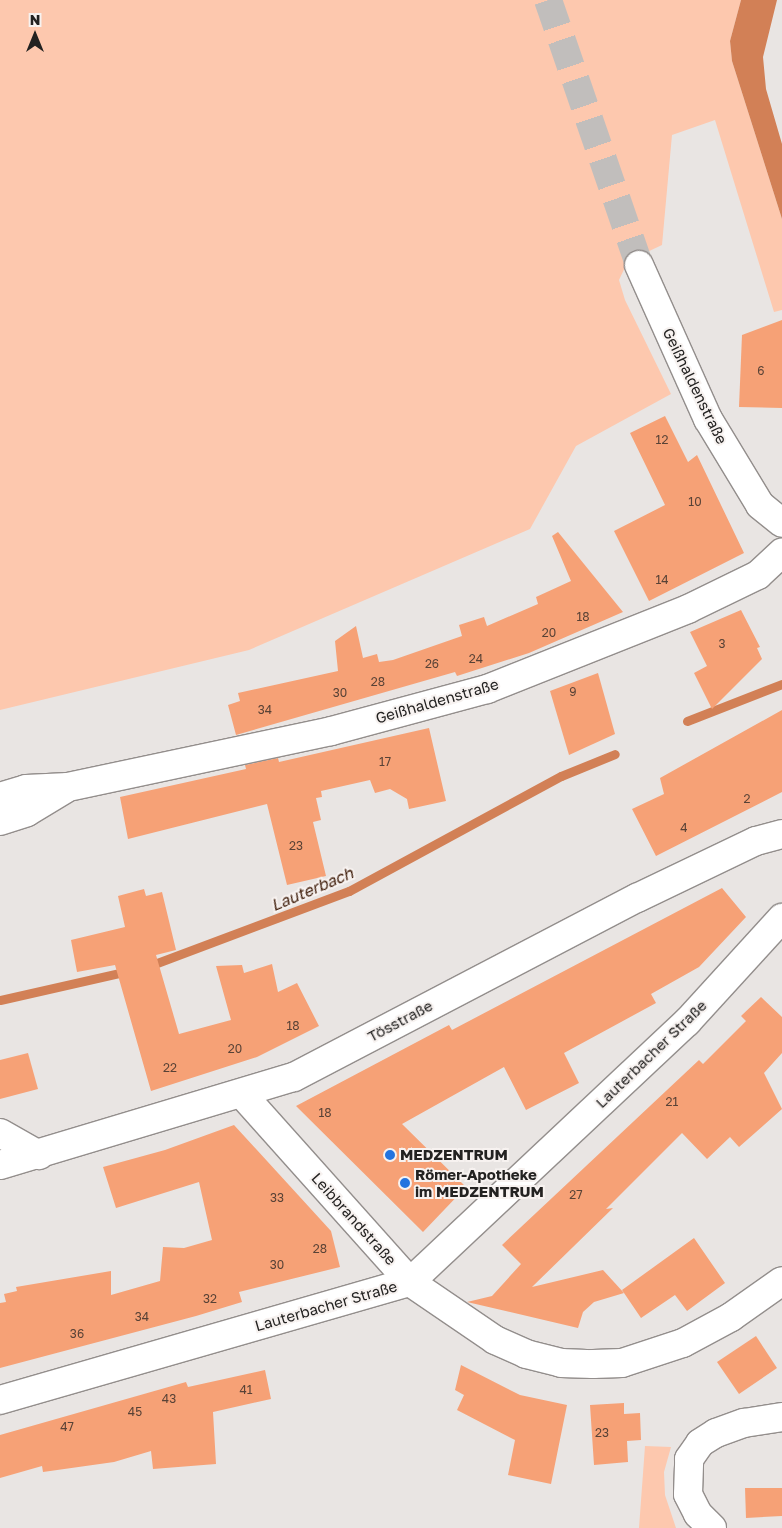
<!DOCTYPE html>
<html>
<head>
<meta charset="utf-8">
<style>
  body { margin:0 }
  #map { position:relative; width:782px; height:1528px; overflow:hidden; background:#e9e5e3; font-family:"Golos Text",sans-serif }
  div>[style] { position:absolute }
  .green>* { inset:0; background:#fdc8ae }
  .water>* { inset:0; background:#d28056 }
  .stream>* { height:9px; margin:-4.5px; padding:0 4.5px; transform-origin:4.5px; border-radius:4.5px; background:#d28056 }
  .building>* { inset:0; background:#f6a176 }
  .secondary-tunnel>* { height:28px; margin-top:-14px; transform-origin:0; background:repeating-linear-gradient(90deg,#c1bebc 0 28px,transparent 0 42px) }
  .roads { filter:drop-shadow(1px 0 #938e8c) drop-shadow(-1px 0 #938e8c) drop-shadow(0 1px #938e8c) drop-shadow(0 -1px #938e8c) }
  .street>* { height:28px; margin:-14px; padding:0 14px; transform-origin:14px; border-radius:14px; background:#fff }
  .secondary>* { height:28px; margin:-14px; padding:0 14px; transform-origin:14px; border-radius:14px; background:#fff }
  .dots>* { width:14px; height:14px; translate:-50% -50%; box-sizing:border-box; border:2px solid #f7f2f0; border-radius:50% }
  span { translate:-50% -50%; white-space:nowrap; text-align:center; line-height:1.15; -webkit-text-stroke:4px #f7f2f0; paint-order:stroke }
  .number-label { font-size:12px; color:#584236 }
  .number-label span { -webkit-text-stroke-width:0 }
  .street-label { font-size:15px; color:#232221 }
  .poi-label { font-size:15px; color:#232221; font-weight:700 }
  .left { translate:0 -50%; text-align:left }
  .water-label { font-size:16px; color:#41200e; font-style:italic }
  .north { position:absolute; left:10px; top:10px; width:50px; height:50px; -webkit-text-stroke:4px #f7f2f0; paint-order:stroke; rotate:0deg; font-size:14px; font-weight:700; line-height:20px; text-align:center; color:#232221 }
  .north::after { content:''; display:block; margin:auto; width:18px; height:22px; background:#232221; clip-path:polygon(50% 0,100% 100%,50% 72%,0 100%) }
</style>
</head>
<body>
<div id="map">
  <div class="green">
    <div style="clip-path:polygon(0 0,741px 0,730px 41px,732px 61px,782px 219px,782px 310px,774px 312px,715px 120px,672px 135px,662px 245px,628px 261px,619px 280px,625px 300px,671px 394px,576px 446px,530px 529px,249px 650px,0 710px)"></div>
    <div style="clip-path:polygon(645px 1446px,671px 1447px,664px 1472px,665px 1495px,676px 1528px,639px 1528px)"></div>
  </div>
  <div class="water">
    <div style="clip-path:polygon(741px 0,777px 0,763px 57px,766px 89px,782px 144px,782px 219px,732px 61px,730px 41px)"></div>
  </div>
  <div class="stream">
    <div style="left:687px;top:721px;width:102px;rotate:-21.3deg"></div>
    <div style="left:149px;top:966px;width:214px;rotate:-20.6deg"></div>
    <div style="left:349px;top:891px;width:241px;rotate:-28.5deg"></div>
    <div style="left:561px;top:776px;width:58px;rotate:-22.2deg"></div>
    <div style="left:0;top:1000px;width:132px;rotate:-12.7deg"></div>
  </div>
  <div class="building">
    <div style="clip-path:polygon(782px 320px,782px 408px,739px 407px,742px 335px)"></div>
    <div style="clip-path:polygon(665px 416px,688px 462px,697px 455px,744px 553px,649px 601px,614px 531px,665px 505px,630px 433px)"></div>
    <div style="clip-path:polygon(558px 532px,623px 612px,529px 653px,457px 676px,455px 672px,236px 735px,228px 705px,240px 701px,238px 693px,338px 671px,335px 641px,356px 626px,363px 658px,377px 654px,379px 662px,393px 660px,462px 636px,459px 625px,484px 617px,487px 626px,538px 604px,536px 597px,571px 581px,552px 536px)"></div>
    <div style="clip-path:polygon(741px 610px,760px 647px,757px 648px,762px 659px,712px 709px,694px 673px,707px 666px,690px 632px)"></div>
    <div style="clip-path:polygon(598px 673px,615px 734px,569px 755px,550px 691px)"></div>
    <div style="clip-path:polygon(782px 710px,782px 792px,656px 856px,632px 809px,664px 794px,660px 778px)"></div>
    <div style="clip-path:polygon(429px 728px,446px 801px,409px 809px,407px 799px,390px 789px,375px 793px,370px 780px,321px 791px,322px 797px,316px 798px,321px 820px,313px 822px,326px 876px,287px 885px,267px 804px,128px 839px,120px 797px,246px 769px,245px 765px,278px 758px,279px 762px)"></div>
    <div style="clip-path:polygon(722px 888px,746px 917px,699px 967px,651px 994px,656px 1003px,564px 1053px,579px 1083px,526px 1110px,504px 1067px,402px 1124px,466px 1187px,423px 1232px,296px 1106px,449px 1025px,452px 1030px)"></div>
    <div style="clip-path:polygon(144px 889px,146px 896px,162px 892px,176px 950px,156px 955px,179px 1034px,231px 1020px,216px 966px,242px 965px,244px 973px,272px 964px,278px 992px,297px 983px,319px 1026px,257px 1057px,151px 1091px,115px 965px,77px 972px,71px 940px,125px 927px,118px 896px)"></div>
    <div style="clip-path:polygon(761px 997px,782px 1017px,782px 1053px,764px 1073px,782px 1109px,739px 1147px,730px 1137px,707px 1159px,682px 1133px,606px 1209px,613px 1208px,532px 1287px,603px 1270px,624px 1293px,594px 1302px,583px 1312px,578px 1328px,467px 1302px,492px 1296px,521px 1264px,502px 1245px,699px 1060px,703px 1064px,746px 1021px,741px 1016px)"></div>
    <div style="clip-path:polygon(28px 1053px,38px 1089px,0 1099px,0 1060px)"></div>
    <div style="clip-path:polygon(234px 1125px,331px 1231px,340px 1267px,239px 1292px,242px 1302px,196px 1316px,0 1368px,0 1303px,6px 1302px,4px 1294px,17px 1291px,16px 1287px,111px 1271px,111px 1295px,160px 1281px,163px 1247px,184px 1248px,212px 1240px,199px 1182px,116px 1208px,103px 1167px,165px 1150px)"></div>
    <div style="clip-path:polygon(694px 1238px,725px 1283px,687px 1311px,675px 1295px,641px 1318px,622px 1290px)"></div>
    <div style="clip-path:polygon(756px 1336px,777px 1368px,739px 1394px,717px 1362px)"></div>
    <div style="clip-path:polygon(461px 1365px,520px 1395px,567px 1405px,551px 1484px,508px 1475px,515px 1440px,457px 1410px,464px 1395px,455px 1390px)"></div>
    <div style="clip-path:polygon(265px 1370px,271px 1399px,213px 1412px,216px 1464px,153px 1469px,151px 1451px,114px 1462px,43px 1472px,42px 1466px,0 1478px,0 1435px,186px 1382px,188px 1387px)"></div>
    <div style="clip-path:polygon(624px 1403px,624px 1414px,640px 1413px,641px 1440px,627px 1441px,628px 1462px,594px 1465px,590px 1405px)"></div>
    <div style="clip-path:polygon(745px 1488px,782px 1488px,782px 1516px,746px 1518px)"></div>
  </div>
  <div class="secondary-tunnel">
    <div style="left:548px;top:0;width:280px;rotate:71deg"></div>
  </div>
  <div class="roads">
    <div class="street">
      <div style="left:0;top:797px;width:27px;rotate:-17deg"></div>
      <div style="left:26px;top:789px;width:42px;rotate:-2.7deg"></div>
      <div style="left:68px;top:787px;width:269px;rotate:-12deg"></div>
      <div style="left:331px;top:731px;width:162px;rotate:-15.1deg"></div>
      <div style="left:487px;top:689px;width:216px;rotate:-21.7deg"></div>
      <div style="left:688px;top:609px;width:78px;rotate:-25.9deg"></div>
      <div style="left:758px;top:575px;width:33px;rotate:-43deg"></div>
      <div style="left:0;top:821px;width:28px;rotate:-18deg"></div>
      <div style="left:27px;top:812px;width:44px;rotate:-31.2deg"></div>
      <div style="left:242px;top:1094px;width:252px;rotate:48.2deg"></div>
      <div style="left:0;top:1133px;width:45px;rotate:29.4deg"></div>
      <div style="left:0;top:1165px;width:307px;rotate:-16.7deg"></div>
      <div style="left:294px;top:1077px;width:387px;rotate:-27.6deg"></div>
      <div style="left:637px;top:898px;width:132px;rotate:-25.6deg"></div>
      <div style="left:756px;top:841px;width:27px;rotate:-15deg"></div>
      <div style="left:712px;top:1528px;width:20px;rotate:-135deg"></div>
      <div style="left:698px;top:1514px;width:22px;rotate:-117deg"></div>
      <div style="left:688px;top:1494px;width:35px;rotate:-88deg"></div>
      <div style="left:689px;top:1459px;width:19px;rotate:-55deg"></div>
      <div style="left:700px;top:1443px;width:19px;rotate:-32deg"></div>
      <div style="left:716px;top:1433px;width:30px;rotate:-20deg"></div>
      <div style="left:744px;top:1423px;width:38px;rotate:-9deg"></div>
    </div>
    <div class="secondary">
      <div style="left:639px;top:265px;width:169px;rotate:65.9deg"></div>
      <div style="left:708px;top:419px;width:100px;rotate:58.8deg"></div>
      <div style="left:760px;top:505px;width:28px;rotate:39deg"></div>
      <div style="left:410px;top:1282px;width:103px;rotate:34.3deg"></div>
      <div style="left:495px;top:1340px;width:34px;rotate:24deg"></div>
      <div style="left:526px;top:1354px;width:36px;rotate:14deg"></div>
      <div style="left:561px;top:1363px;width:32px;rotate:2deg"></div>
      <div style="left:593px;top:1364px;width:29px;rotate:-2deg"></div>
      <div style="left:622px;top:1363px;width:64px;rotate:-18.2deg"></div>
      <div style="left:683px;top:1343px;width:55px;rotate:-28.4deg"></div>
      <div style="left:731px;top:1317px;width:62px;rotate:-35.2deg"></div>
      <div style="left:0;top:1400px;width:427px;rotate:-16.1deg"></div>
      <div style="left:410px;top:1282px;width:380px;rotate:-43.2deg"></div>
      <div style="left:687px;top:1022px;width:141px;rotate:-47.6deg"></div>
    </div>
  </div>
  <div class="dots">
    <div style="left:390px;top:1155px;background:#2474df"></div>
    <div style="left:405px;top:1183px;background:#2474df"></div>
  </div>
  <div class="number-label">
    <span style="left:761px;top:371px">6</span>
    <span style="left:662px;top:440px">12</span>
    <span style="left:695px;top:502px">10</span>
    <span style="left:662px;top:580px">14</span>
    <span style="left:583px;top:617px">18</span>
    <span style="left:549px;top:633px">20</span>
    <span style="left:722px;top:644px">3</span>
    <span style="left:476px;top:659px">24</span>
    <span style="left:432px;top:664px">26</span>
    <span style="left:378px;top:682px">28</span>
    <span style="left:573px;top:692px">9</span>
    <span style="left:340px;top:693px">30</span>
    <span style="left:265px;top:710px">34</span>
    <span style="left:385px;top:762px">17</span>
    <span style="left:747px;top:799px">2</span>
    <span style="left:684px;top:828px">4</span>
    <span style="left:296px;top:846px">23</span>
    <span style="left:293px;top:1026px">18</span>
    <span style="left:235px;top:1049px">20</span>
    <span style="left:170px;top:1068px">22</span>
    <span style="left:672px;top:1102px">21</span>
    <span style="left:325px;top:1113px">18</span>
    <span style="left:576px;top:1195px">27</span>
    <span style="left:277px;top:1198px">33</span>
    <span style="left:320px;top:1249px">28</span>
    <span style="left:277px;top:1265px">30</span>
    <span style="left:210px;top:1299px">32</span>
    <span style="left:142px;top:1317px">34</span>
    <span style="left:77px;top:1334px">36</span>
    <span style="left:246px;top:1390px">41</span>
    <span style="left:169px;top:1399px">43</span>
    <span style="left:135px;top:1412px">45</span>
    <span style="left:67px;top:1427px">47</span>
    <span style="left:602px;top:1433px">23</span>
  </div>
  <div class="street-label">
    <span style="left:695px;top:386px;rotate:64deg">Geißhaldenstraße</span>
    <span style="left:437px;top:701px;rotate:-16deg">Geißhaldenstraße</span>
    <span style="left:400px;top:1021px;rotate:-28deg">Tösstraße</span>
    <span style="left:651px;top:1054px;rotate:-44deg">Lauterbacher Straße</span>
    <span style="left:354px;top:1219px;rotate:48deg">Leibbrandstraße</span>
    <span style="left:326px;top:1306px;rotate:-16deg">Lauterbacher Straße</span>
  </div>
  <div class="poi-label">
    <span class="left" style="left:400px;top:1155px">MEDZENTRUM</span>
    <span class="left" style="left:415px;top:1183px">Römer-Apotheke<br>im MEDZENTRUM</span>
  </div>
  <div class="water-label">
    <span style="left:312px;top:889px;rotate:-23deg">Lauterbach</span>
  </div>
  <div class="north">N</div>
</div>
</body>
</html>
